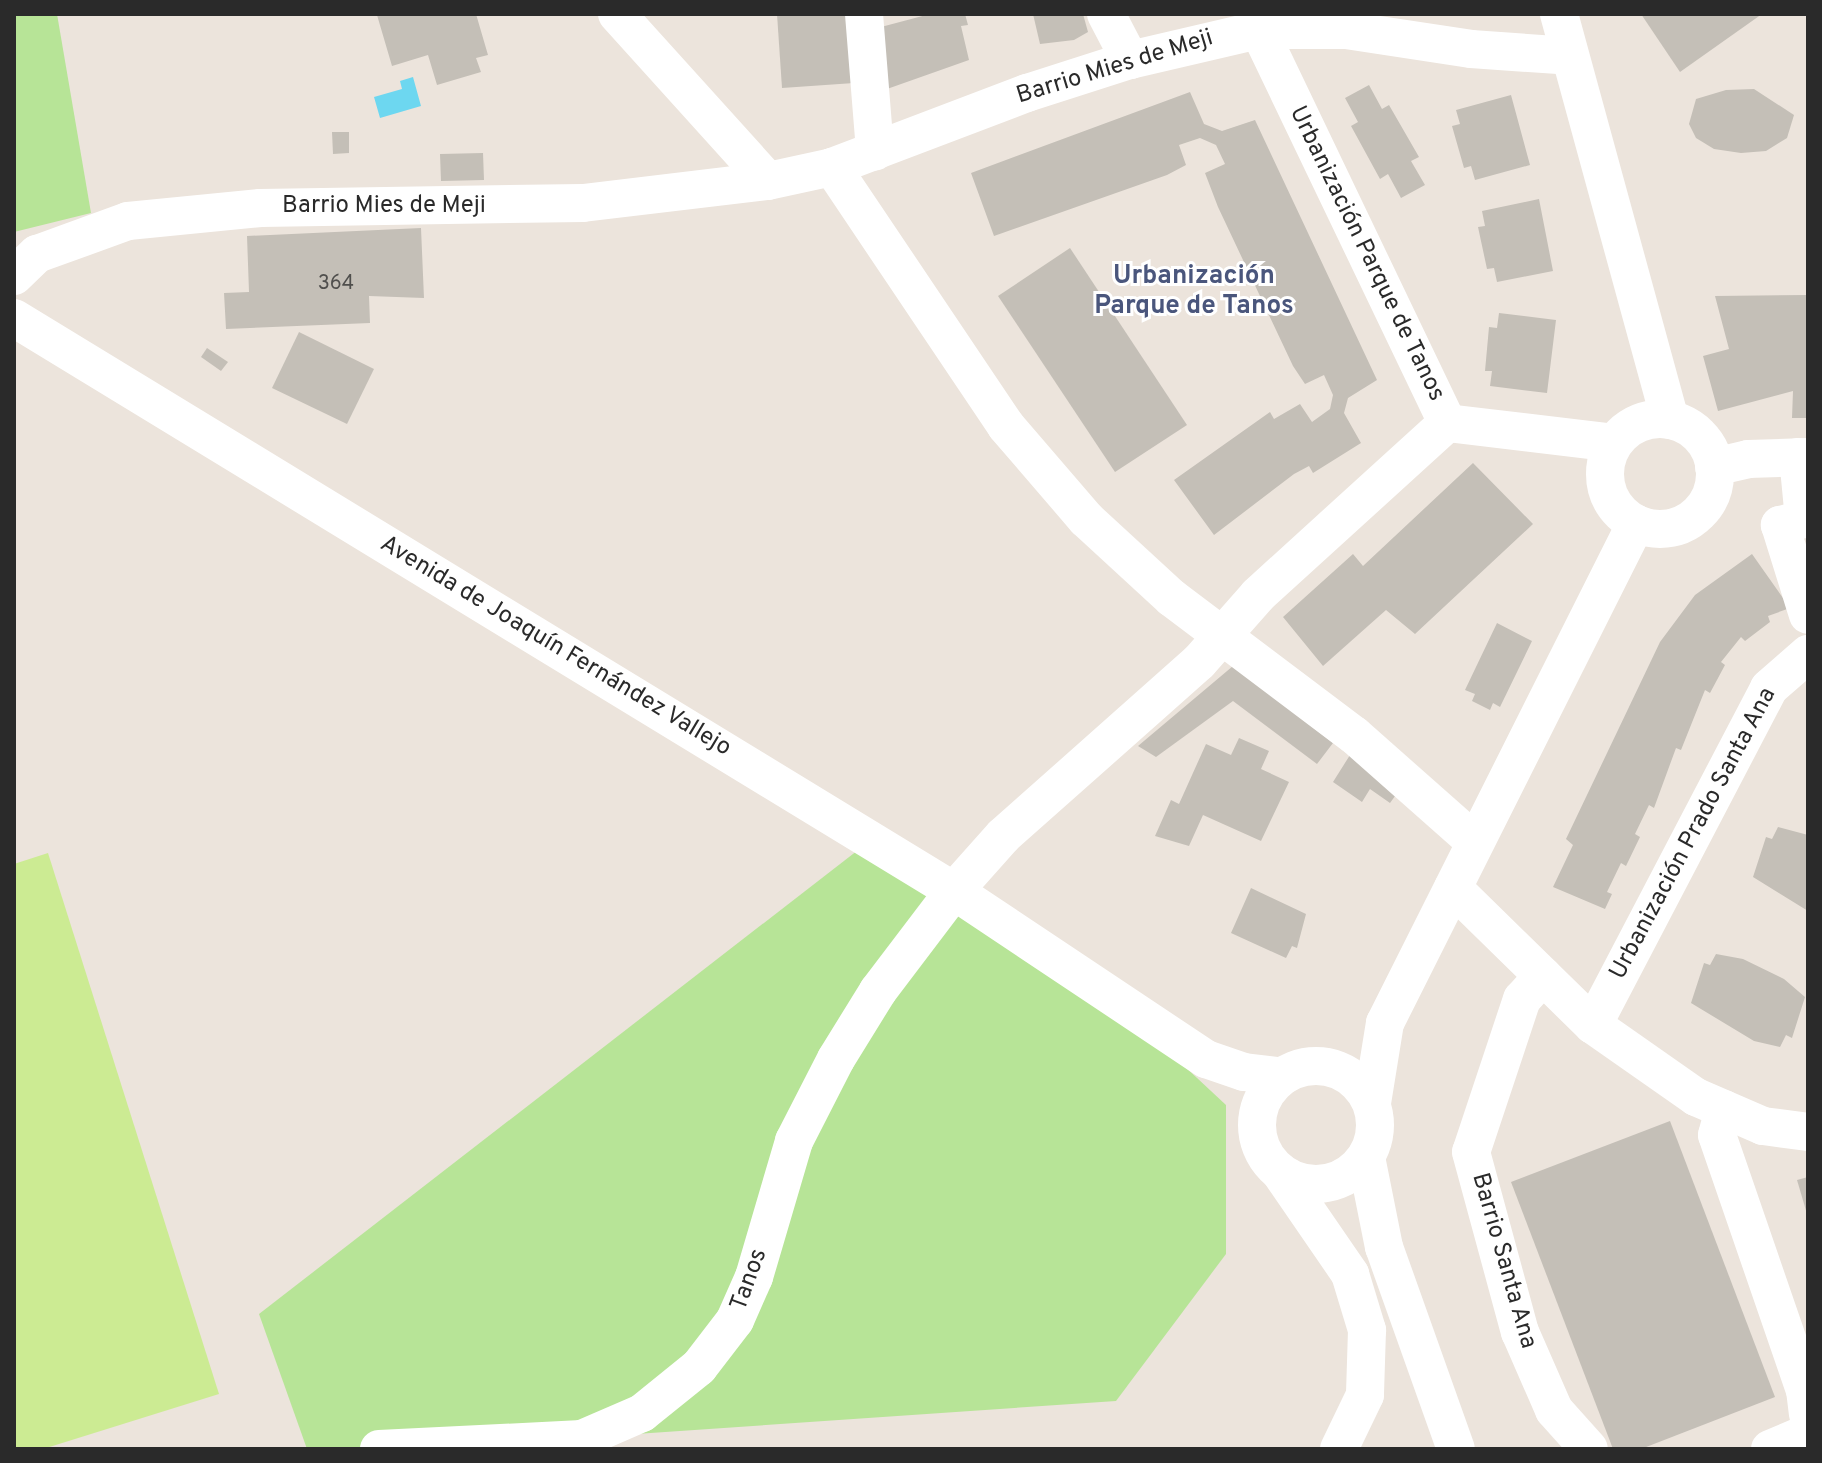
<!DOCTYPE html>
<html>
<head>
<meta charset="utf-8">
<style>
  body { margin:0 }
  #map { position:relative; width:1822px; height:1463px; overflow:hidden; background:#ece4dc; font-family:Overpass,sans-serif }
  div>[style] { position:absolute }
  .green>* { inset:0; background:#b7e497 }
  .pitch>* { inset:0; background:#cceb93 }
  .water>* { inset:0; background:#6dd7f0 }
  .building>* { inset:0; background:#c4bfb7 }
  .minor>* { height:38px; margin:-19px; padding:0 19px; transform-origin:19px; border-radius:19px; background:#fff }
  .minor>.ring { margin:-19px; padding:0; box-sizing:content-box; background:none; border:38px solid #fff; border-radius:50% }
  span { translate:-50% -50%; white-space:nowrap; text-align:center; line-height:1.15; -webkit-text-stroke:6px #fff; paint-order:stroke }
  .number-label { font-size:20px; color:#504f4d }
  .number-label span { -webkit-text-stroke-width:0 }
  .street-label { font-size:24px; color:#2a2a2a }
  .neighbourhood-label { font-size:26px; color:#4a567c; font-weight:700 }
  .frame { position:absolute; inset:0; border:16px solid #2a2a2a; pointer-events:none }
</style>
</head>
<body>
<div id="map">
  <div class="green">
    <div style="clip-path:polygon(14px 14px,57px 14px,91px 213px,14px 232px)"></div>
    <div style="clip-path:polygon(871px 840px,1093px 981px,1226px 1105px,1226px 1254px,1116px 1401px,417px 1449px,307px 1449px,259px 1314px)"></div>
  </div>
  <div class="pitch">
    <div style="clip-path:polygon(48px 853px,219px 1394px,43px 1449px,14px 1449px,14px 864px)"></div>
  </div>
  <div class="water">
    <div style="clip-path:polygon(413px 77px,421px 106px,380px 118px,374px 97px,402px 89px,400px 81px)"></div>
  </div>
  <div class="building">
    <div style="clip-path:polygon(476px 14px,488px 55px,476px 58px,481px 72px,437px 85px,428px 55px,392px 66px,377px 15px)"></div>
    <div style="clip-path:polygon(777px 14px,849px 14px,854px 83px,782px 88px)"></div>
    <div style="clip-path:polygon(930px 14px,965px 14px,968px 25px,961px 26px,969px 60px,887px 89px,881px 27px)"></div>
    <div style="clip-path:polygon(1033px 14px,1083px 14px,1088px 32px,1074px 40px,1040px 44px)"></div>
    <div style="clip-path:polygon(1641px 14px,1762px 14px,1680px 72px)"></div>
    <div style="clip-path:polygon(1369px 85px,1382px 109px,1389px 105px,1419px 157px,1411px 161px,1425px 185px,1401px 198px,1388px 174px,1380px 179px,1351px 126px,1358px 122px,1345px 98px)"></div>
    <div style="clip-path:polygon(1754px 89px,1794px 115px,1787px 138px,1766px 151px,1741px 153px,1714px 149px,1696px 138px,1689px 124px,1696px 99px,1726px 90px)"></div>
    <div style="clip-path:polygon(1190px 92px,1204px 124px,1222px 131px,1255px 120px,1377px 380px,1348px 398px,1344px 413px,1361px 443px,1313px 473px,1309px 466px,1294px 474px,1214px 535px,1174px 480px,1270px 412px,1274px 419px,1300px 404px,1312px 422px,1330px 409px,1333px 395px,1324px 375px,1305px 384px,1293px 366px,1218px 207px,1205px 173px,1225px 164px,1216px 145px,1200px 138px,1179px 145px,1186px 165px,1167px 175px,994px 236px,971px 173px)"></div>
    <div style="clip-path:polygon(1511px 95px,1530px 165px,1475px 180px,1471px 166px,1464px 168px,1452px 126px,1460px 124px,1456px 110px)"></div>
    <div style="clip-path:polygon(332px 132px,349px 132px,349px 153px,333px 154px)"></div>
    <div style="clip-path:polygon(483px 153px,484px 180px,441px 181px,440px 154px)"></div>
    <div style="clip-path:polygon(1539px 199px,1553px 271px,1497px 282px,1494px 268px,1487px 269px,1478px 227px,1485px 226px,1482px 211px)"></div>
    <div style="clip-path:polygon(421px 228px,424px 298px,369px 296px,370px 323px,226px 329px,224px 293px,249px 292px,247px 236px)"></div>
    <div style="clip-path:polygon(1070px 248px,1187px 425px,1115px 472px,998px 296px)"></div>
    <div style="clip-path:polygon(1808px 295px,1808px 418px,1792px 418px,1793px 391px,1718px 411px,1703px 356px,1729px 349px,1715px 296px)"></div>
    <div style="clip-path:polygon(1499px 313px,1556px 320px,1547px 393px,1490px 386px,1492px 371px,1485px 371px,1489px 327px,1497px 328px)"></div>
    <div style="clip-path:polygon(299px 332px,374px 369px,347px 424px,272px 388px)"></div>
    <div style="clip-path:polygon(207px 348px,228px 362px,221px 371px,201px 357px)"></div>
    <div style="clip-path:polygon(1473px 463px,1533px 524px,1415px 634px,1386px 610px,1323px 666px,1283px 617px,1353px 554px,1363px 566px)"></div>
    <div style="clip-path:polygon(1752px 554px,1790px 608px,1768px 616px,1770px 622px,1745px 641px,1741px 637px,1721px 662px,1725px 665px,1710px 693px,1705px 690px,1681px 750px,1676px 748px,1654px 808px,1649px 805px,1635px 834px,1640px 837px,1626px 866px,1621px 863px,1607px 892px,1612px 894px,1605px 909px,1553px 887px,1573px 845px,1566px 839px,1660px 642px,1695px 595px)"></div>
    <div style="clip-path:polygon(1497px 623px,1532px 641px,1500px 707px,1493px 703px,1490px 710px,1472px 701px,1475px 694px,1465px 690px)"></div>
    <div style="clip-path:polygon(1233px 666px,1333px 743px,1317px 764px,1233px 701px,1156px 757px,1138px 746px)"></div>
    <div style="clip-path:polygon(1239px 738px,1269px 751px,1261px 769px,1289px 782px,1261px 841px,1203px 815px,1189px 846px,1155px 836px,1171px 800px,1179px 804px,1206px 744px,1231px 755px)"></div>
    <div style="clip-path:polygon(1350px 755px,1398px 792px,1390px 803px,1370px 789px,1362px 802px,1333px 782px)"></div>
    <div style="clip-path:polygon(1778px 827px,1808px 835px,1808px 911px,1753px 877px,1766px 837px,1772px 839px)"></div>
    <div style="clip-path:polygon(1251px 888px,1306px 914px,1297px 948px,1292px 946px,1286px 958px,1231px 933px)"></div>
    <div style="clip-path:polygon(1716px 954px,1743px 959px,1784px 979px,1805px 997px,1792px 1038px,1786px 1035px,1780px 1047px,1754px 1041px,1691px 1003px,1704px 963px,1710px 965px)"></div>
    <div style="clip-path:polygon(1670px 1121px,1775px 1397px,1641px 1449px,1613px 1449px,1511px 1182px)"></div>
    <div style="clip-path:polygon(1808px 1177px,1808px 1214px,1807px 1214px,1797px 1180px)"></div>
  </div>
  <div class="minor">
    <div style="left:617px;top:14px;width:225px;rotate:47.9deg"></div>
    <div style="left:864px;top:14px;width:138px;rotate:85.4deg"></div>
    <div style="left:1106px;top:14px;width:52px;rotate:62.4deg"></div>
    <div style="left:1559px;top:14px;width:421px;rotate:74.7deg"></div>
    <div style="left:1259px;top:30px;width:436px;rotate:64.4deg"></div>
    <div style="left:832px;top:167px;width:312px;rotate:56.1deg"></div>
    <div style="left:1006px;top:426px;width:123px;rotate:49.3deg"></div>
    <div style="left:1086px;top:519px;width:117px;rotate:42.6deg"></div>
    <div style="left:1172px;top:598px;width:228px;rotate:37deg"></div>
    <div style="left:1354px;top:735px;width:160px;rotate:41.5deg"></div>
    <div style="left:14px;top:276px;width:32px;rotate:-44deg"></div>
    <div style="left:37px;top:254px;width:97px;rotate:-19.9deg"></div>
    <div style="left:128px;top:221px;width:133px;rotate:-5.6deg"></div>
    <div style="left:260px;top:208px;width:323px;rotate:-0.9deg"></div>
    <div style="left:583px;top:203px;width:186px;rotate:-6.8deg"></div>
    <div style="left:768px;top:181px;width:66px;rotate:-12.3deg"></div>
    <div style="left:832px;top:167px;width:209px;rotate:-20.8deg"></div>
    <div style="left:1027px;top:93px;width:108px;rotate:-17.8deg"></div>
    <div style="left:1130px;top:60px;width:132px;rotate:-13.1deg"></div>
    <div style="left:1259px;top:30px;width:87px"></div>
    <div style="left:1346px;top:30px;width:126px;rotate:8.6deg"></div>
    <div style="left:1471px;top:49px;width:99px;rotate:4deg"></div>
    <div style="left:14px;top:318px;width:1101px;rotate:31.37deg"></div>
    <div style="left:954px;top:891px;width:303px;rotate:33.7deg"></div>
    <div style="left:1206px;top:1059px;width:40px;rotate:18.9deg"></div>
    <div style="left:1244px;top:1072px;width:38px;rotate:7deg"></div>
    <div class="ring" style="left:1605px;top:419px;width:72px;height:72px"></div>
    <div style="left:1447px;top:423px;width:168px;rotate:6.8deg"></div>
    <div style="left:1798px;top:457px;width:62px;rotate:84.5deg"></div>
    <div style="left:1804px;top:519px;width:25px;rotate:166deg"></div>
    <div style="left:1780px;top:525px;width:94px;rotate:72.7deg"></div>
    <div style="left:1714px;top:467px;width:35px;rotate:-13deg"></div>
    <div style="left:1748px;top:459px;width:60px;rotate:-1.9deg"></div>
    <div style="left:1453px;top:888px;width:196px;rotate:44.4deg"></div>
    <div style="left:1593px;top:1025px;width:126px;rotate:35deg"></div>
    <div style="left:1696px;top:1097px;width:73px;rotate:23.4deg"></div>
    <div style="left:1763px;top:1126px;width:45px;rotate:7.6deg"></div>
    <div style="left:1543px;top:976px;width:31px;rotate:132deg"></div>
    <div style="left:1522px;top:999px;width:161px;rotate:108.4deg"></div>
    <div style="left:1471px;top:1152px;width:187px;rotate:74.8deg"></div>
    <div style="left:1520px;top:1332px;width:85px;rotate:66.4deg"></div>
    <div style="left:1554px;top:1410px;width:52px;rotate:48.1deg"></div>
    <div style="left:1593px;top:1025px;width:380px;rotate:-62.4deg"></div>
    <div style="left:1769px;top:688px;width:52px;rotate:-41.1deg"></div>
    <div class="ring" style="left:1257px;top:1066px;width:80px;height:80px"></div>
    <div style="left:1372px;top:1103px;width:81px;rotate:-80.8deg"></div>
    <div style="left:1385px;top:1023px;width:559px;rotate:-63.34deg"></div>
    <div style="left:1724px;top:1109px;width:27px;rotate:105deg"></div>
    <div style="left:1717px;top:1135px;width:270px;rotate:71deg"></div>
    <div style="left:1805px;top:1390px;width:24px;rotate:83deg"></div>
    <div style="left:1366px;top:1157px;width:92px;rotate:78.7deg"></div>
    <div style="left:1384px;top:1247px;width:214px;rotate:70.4deg"></div>
    <div style="left:1280px;top:1172px;width:124px;rotate:55.5deg"></div>
    <div style="left:1350px;top:1274px;width:59px;rotate:73.1deg"></div>
    <div style="left:1367px;top:1330px;width:65px;rotate:91.8deg"></div>
    <div style="left:1365px;top:1395px;width:60px;rotate:115.7deg"></div>
    <div style="left:379px;top:1449px;width:203px;rotate:-2.8deg"></div>
    <div style="left:582px;top:1439px;width:65px;rotate:-23.4deg"></div>
    <div style="left:642px;top:1413px;width:73px;rotate:-38.9deg"></div>
    <div style="left:699px;top:1367px;width:59px;rotate:-52.5deg"></div>
    <div style="left:735px;top:1320px;width:47px;rotate:-66.2deg"></div>
    <div style="left:754px;top:1277px;width:142px;rotate:-73.6deg"></div>
    <div style="left:794px;top:1141px;width:92px;rotate:-62.9deg"></div>
    <div style="left:836px;top:1059px;width:80px;rotate:-58.3deg"></div>
    <div style="left:878px;top:991px;width:126px;rotate:-52.8deg"></div>
    <div style="left:954px;top:891px;width:74px;rotate:-48.3deg"></div>
    <div style="left:1003px;top:836px;width:262px;rotate:-41.6deg"></div>
    <div style="left:1199px;top:662px;width:89px;rotate:-48.6deg"></div>
    <div style="left:1258px;top:595px;width:256px;rotate:-42.3deg"></div>
    <div style="left:1770px;top:1449px;width:41px;rotate:-22.8deg"></div>
  </div>
  <div class="number-label">
    <span style="left:336px;top:284px">364</span>
  </div>
  <div class="street-label">
    <span style="left:1115px;top:68px;rotate:-17deg">Barrio Mies de Meji</span>
    <span style="left:384px;top:207px">Barrio Mies de Meji</span>
    <span style="left:1366px;top:254px;rotate:64deg">Urbanización Parque de Tanos</span>
    <span style="left:555px;top:647px;rotate:31deg">Avenida de Joaquín Fernández Vallejo</span>
    <span style="left:1694px;top:834px;rotate:-62deg">Urbanización Prado Santa Ana</span>
    <span style="left:1503px;top:1261px;rotate:74deg">Barrio Santa Ana</span>
    <span style="left:750px;top:1280px;rotate:-70deg">Tanos</span>
  </div>
  <div class="neighbourhood-label">
    <span style="left:1194px;top:292px">Urbanización<br>Parque de Tanos</span>
  </div>
  <div class="frame"></div>
</div>
</body>
</html>
